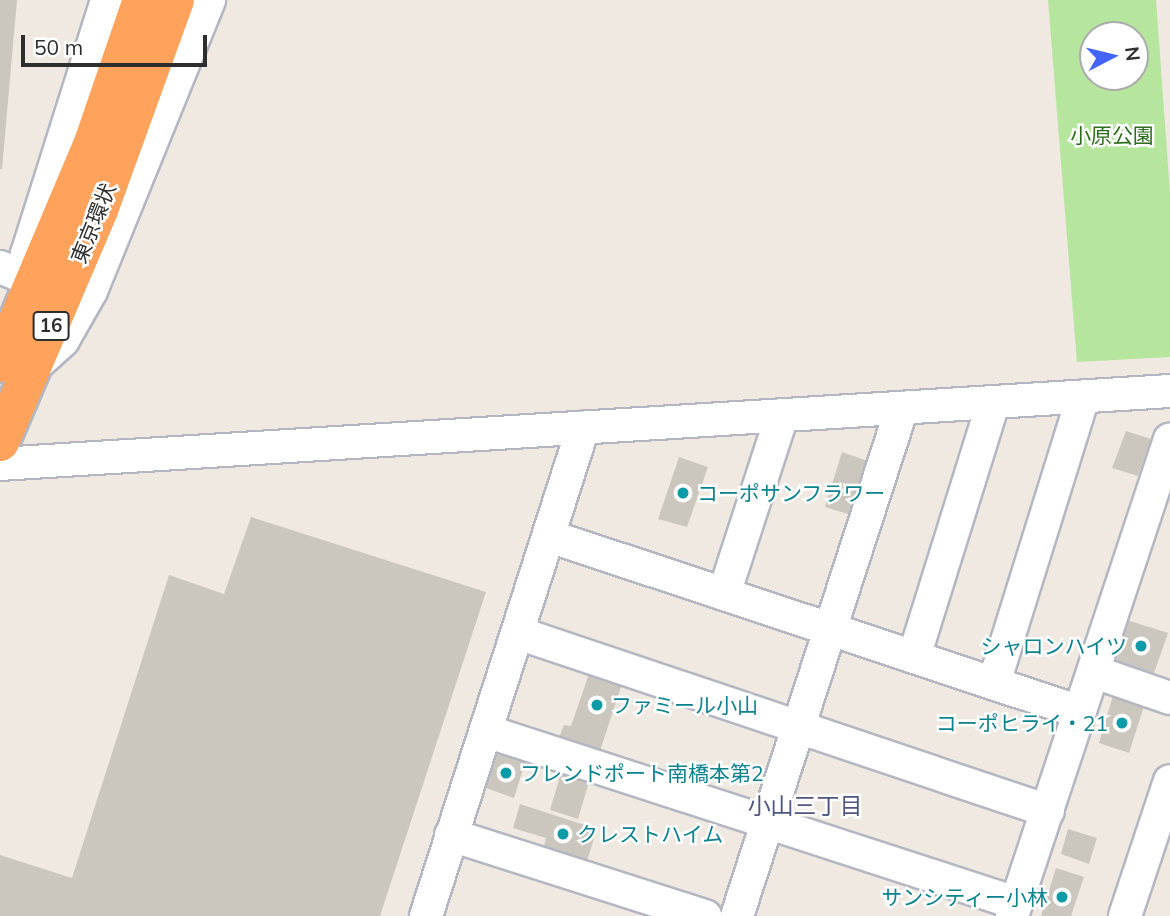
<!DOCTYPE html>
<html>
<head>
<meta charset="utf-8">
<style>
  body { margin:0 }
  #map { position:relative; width:1170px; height:916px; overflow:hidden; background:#efe9e1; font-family:Mulish,"Noto Sans JP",sans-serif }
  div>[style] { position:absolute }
  .green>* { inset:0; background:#b6e59e }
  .building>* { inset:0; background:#cbc7bf }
  .roads { filter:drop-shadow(2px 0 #b4b7c1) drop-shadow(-2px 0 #b4b7c1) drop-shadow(0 2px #b4b7c1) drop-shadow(0 -2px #b4b7c1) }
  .minor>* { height:32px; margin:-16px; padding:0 16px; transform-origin:16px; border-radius:16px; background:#fff }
  .highway>* { height:38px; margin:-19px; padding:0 19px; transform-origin:19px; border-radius:19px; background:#ffa35c }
  .dots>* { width:19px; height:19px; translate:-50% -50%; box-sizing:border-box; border:4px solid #fff; border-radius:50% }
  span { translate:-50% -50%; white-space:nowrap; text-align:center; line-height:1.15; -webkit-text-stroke:5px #fff; paint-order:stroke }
  .shield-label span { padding:2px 5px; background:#fff; border:2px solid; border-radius:5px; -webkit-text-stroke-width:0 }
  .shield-label { font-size:19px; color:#2e2e2e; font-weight:700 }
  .park-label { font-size:21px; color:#2c6e1b }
  .street-label { font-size:21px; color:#2e2e2e }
  .culture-label { font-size:21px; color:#0d838f }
  .left { translate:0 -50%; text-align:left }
  .right { translate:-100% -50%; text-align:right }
  .neighbourhood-label { font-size:23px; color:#4d5680 }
  .north { position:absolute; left:1079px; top:21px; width:70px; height:70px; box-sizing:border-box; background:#fff; border:2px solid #ababab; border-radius:50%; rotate:83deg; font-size:19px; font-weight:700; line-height:28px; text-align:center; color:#2e2e2e }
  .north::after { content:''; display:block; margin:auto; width:24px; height:32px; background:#4264fb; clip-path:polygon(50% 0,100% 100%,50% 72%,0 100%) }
  .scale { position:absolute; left:21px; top:35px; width:186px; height:32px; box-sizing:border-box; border:4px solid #2e2e2e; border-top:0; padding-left:9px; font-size:21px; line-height:24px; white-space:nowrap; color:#2e2e2e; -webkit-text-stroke:5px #fff; paint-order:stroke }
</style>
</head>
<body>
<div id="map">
  <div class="green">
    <div style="clip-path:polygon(evenodd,1048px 0,1156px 0,1170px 193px,1170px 357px,1077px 362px,1048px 0,1093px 35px,1135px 35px,1135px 77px,1093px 77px,1093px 35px)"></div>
  </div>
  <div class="building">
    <div style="clip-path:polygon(0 0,17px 0,2px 169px,0 169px)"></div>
    <div style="clip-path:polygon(1126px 431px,1151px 439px,1138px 476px,1112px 468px)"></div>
    <div style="clip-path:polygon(842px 452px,868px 461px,851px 515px,825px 507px)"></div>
    <div style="clip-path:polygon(679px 457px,708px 467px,687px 527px,658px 519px)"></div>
    <div style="clip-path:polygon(251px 517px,486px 592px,380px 916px,0 916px,0 855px,72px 878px,169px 575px,224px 594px)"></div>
    <div style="clip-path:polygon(1127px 620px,1168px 633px,1153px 676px,1116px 664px)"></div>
    <div style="clip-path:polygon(589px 674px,622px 684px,598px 757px,556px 745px,564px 725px,571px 726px)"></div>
    <div style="clip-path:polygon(1114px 692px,1145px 703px,1129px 753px,1099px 743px)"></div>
    <div style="clip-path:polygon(499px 749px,526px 759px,514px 798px,486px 788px)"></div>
    <div style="clip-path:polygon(561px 773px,589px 782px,578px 819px,550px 810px)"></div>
    <div style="clip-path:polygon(520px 804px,597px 829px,586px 864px,543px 849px,546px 838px,513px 828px)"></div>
    <div style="clip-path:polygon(1068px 829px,1097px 838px,1089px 864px,1061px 854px)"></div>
    <div style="clip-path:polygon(1056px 868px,1084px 877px,1071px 916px,1041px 916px)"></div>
  </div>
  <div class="roads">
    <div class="minor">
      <div style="left:0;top:267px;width:38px;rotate:23deg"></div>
      <div style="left:35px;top:281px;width:28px;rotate:-107deg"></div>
      <div style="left:27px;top:254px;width:266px;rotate:-72.5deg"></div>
      <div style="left:40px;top:361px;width:31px;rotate:-42deg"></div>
      <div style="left:63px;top:340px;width:56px;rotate:-60.3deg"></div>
      <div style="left:91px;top:291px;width:314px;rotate:-67.9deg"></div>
      <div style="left:0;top:464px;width:1172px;rotate:-3.57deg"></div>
      <div style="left:549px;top:536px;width:559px;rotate:18.34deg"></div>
      <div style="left:724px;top:594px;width:187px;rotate:-72deg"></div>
      <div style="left:518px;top:633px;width:559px;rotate:18.56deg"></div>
      <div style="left:914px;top:657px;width:266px;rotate:-72.7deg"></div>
      <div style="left:1095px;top:672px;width:79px;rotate:19.1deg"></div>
      <div style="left:994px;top:683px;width:300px;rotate:-72.7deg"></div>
      <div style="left:486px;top:731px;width:557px;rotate:17.98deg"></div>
      <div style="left:451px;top:835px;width:267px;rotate:17.7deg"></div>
      <div style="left:426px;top:916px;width:513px;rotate:-72.17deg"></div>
      <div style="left:737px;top:916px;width:534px;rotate:-72.01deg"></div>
      <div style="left:1012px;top:916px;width:502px;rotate:-71.67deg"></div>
      <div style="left:1125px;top:916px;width:142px;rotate:-71.6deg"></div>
    </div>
    <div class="highway">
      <div style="left:0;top:363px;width:239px;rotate:-67.1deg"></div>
      <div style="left:93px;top:143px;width:151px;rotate:-71.1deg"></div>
      <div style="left:0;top:442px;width:252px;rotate:-66.9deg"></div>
      <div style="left:99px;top:210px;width:223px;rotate:-70.1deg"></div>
    </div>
  </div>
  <div class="dots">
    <div style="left:683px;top:493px;background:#0f9aa8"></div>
    <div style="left:1141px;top:646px;background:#0f9aa8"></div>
    <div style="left:597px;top:705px;background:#0f9aa8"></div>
    <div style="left:1122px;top:723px;background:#0f9aa8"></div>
    <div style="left:506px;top:773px;background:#0f9aa8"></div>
    <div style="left:563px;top:834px;background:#0f9aa8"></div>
    <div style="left:1062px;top:897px;background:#0f9aa8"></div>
  </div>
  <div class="shield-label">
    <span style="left:51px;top:326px">16</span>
  </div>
  <div class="park-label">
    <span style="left:1112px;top:135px">小原公園</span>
  </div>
  <div class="street-label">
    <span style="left:93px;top:223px;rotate:-68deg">東京環状</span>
  </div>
  <div class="culture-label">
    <span class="left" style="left:697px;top:493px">コーポサンフラワー</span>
    <span class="right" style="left:1127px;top:646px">シャロンハイツ</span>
    <span class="left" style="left:611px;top:705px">ファミール小山</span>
    <span class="right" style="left:1108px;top:723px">コーポヒライ・21</span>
    <span class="left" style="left:520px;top:773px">フレンドポート南橋本第2</span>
    <span class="left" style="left:577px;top:834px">クレストハイム</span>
    <span class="right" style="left:1048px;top:897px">サンシティー小林</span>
  </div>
  <div class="neighbourhood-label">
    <span style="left:805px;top:806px">小山三丁目</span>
  </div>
  <div class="north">N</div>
  <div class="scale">50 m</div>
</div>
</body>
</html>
